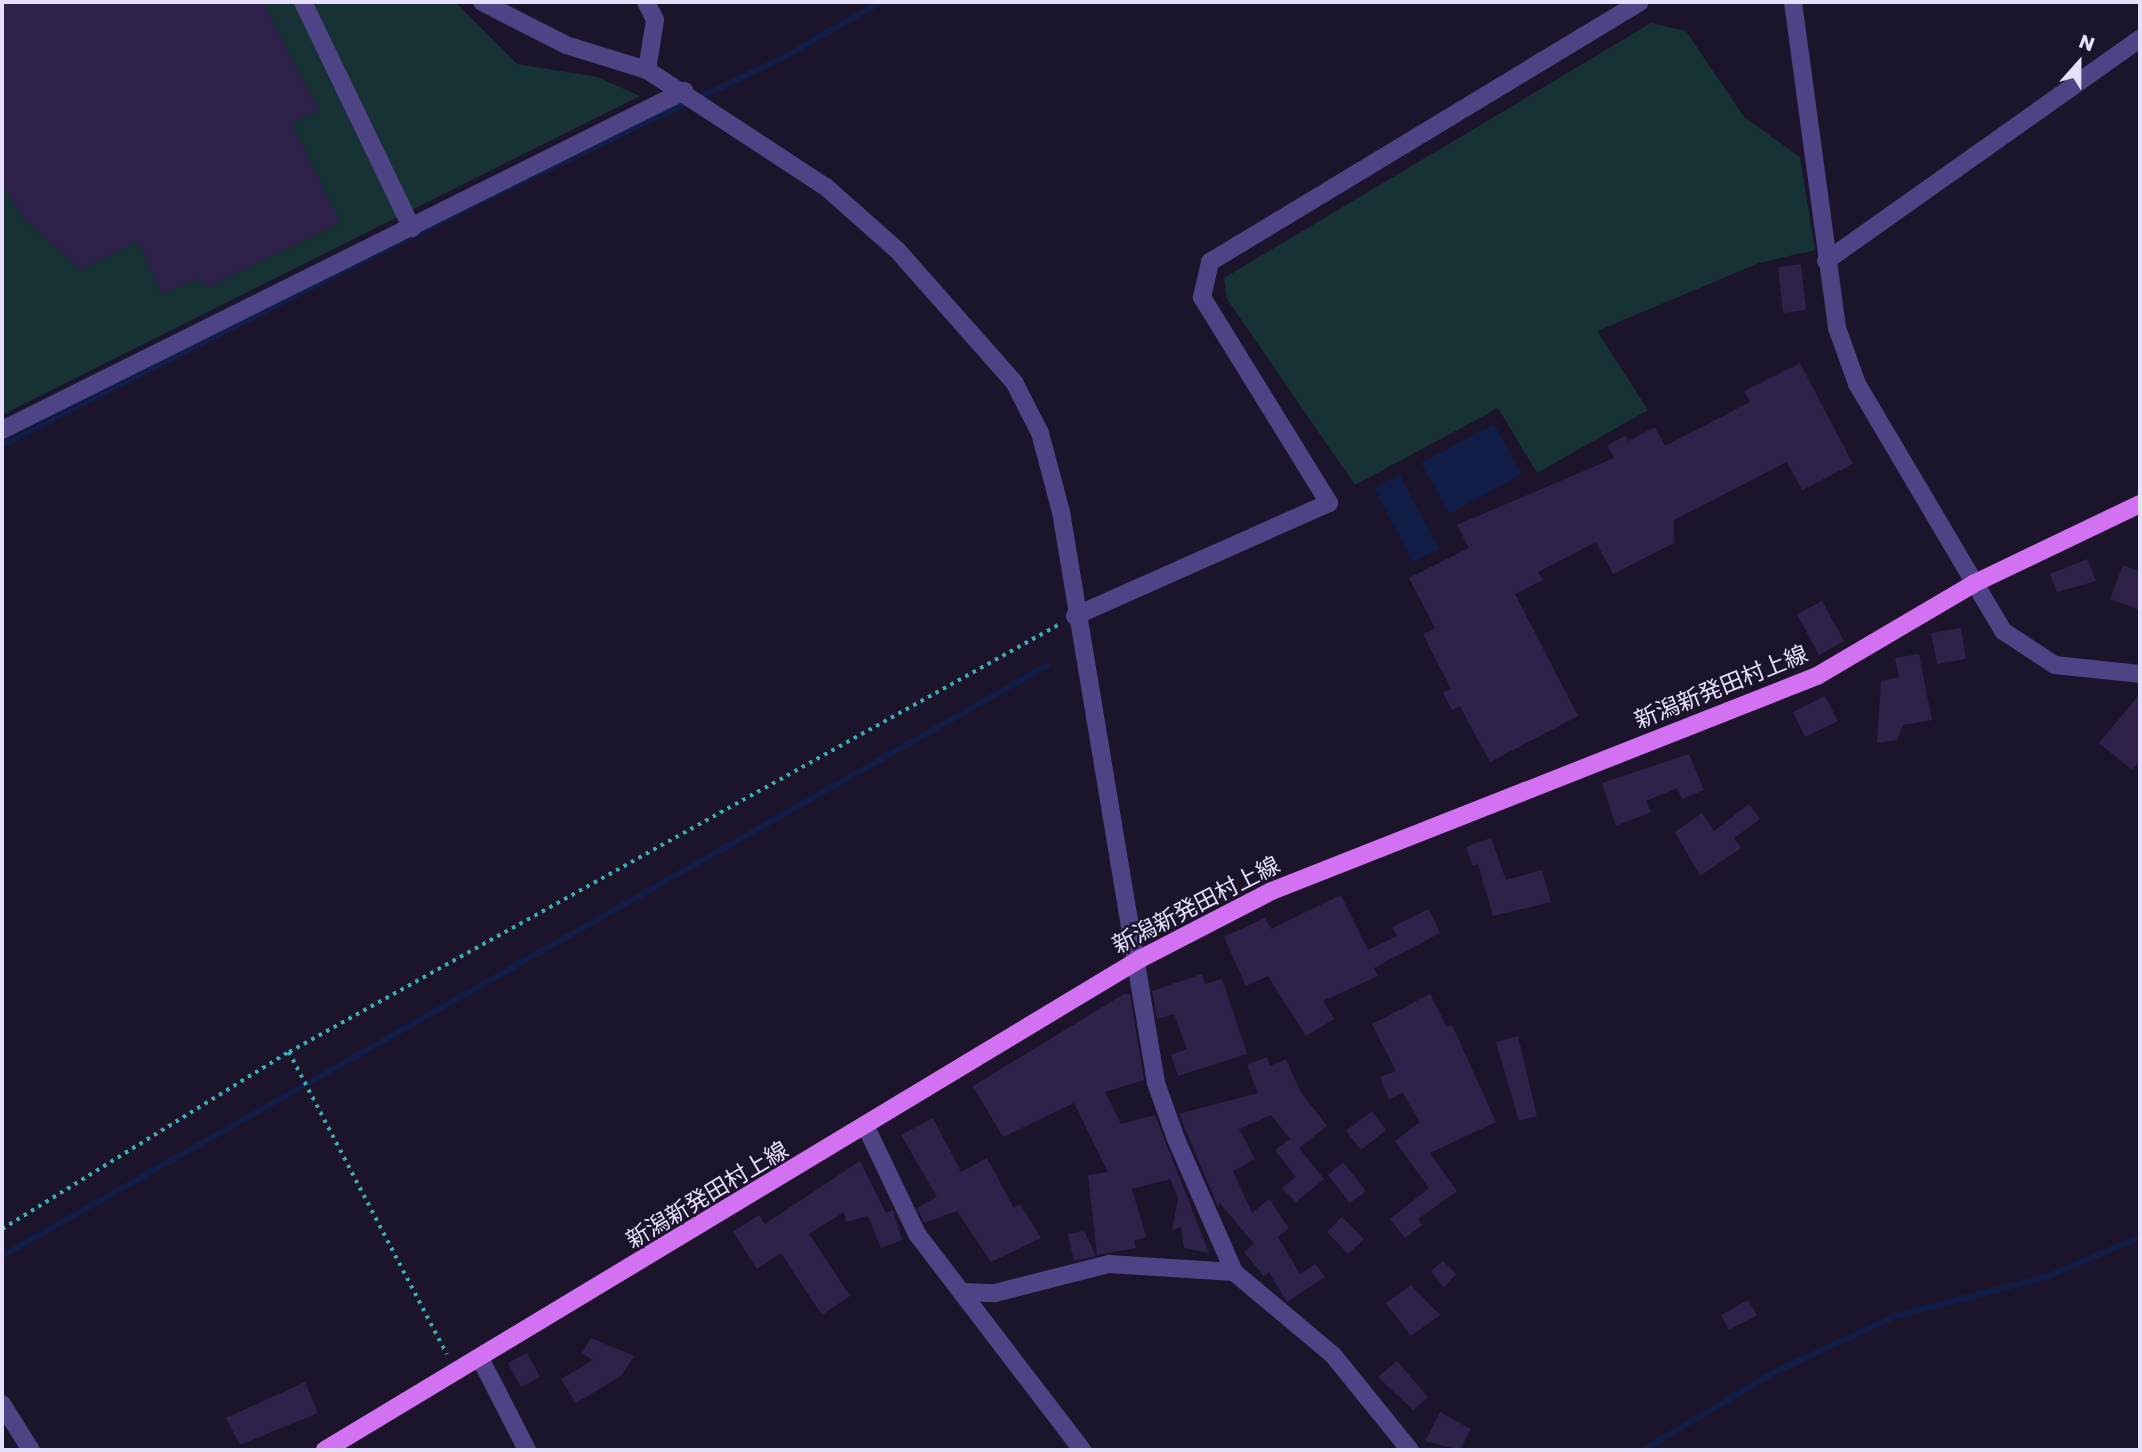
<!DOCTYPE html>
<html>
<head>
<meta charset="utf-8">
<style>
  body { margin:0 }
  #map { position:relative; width:2142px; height:1452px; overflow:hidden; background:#1b142b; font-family:Poppins,"Noto Sans JP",sans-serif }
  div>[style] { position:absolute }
  .green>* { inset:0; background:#173234 }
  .water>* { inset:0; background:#101d47 }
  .stream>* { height:6px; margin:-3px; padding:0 3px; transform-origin:3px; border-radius:3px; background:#101d47 }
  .building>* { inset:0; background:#2f224a }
  .path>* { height:3.5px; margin-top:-1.75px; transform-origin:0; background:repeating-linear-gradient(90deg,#3cacb4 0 3.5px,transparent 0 8.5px) }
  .minor>* { height:18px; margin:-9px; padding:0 9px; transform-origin:9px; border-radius:9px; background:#4e4385 }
  .major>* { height:18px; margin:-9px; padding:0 9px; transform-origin:9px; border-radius:9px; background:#d371f3 }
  span { translate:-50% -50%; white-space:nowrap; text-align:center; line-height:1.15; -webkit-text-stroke:5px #1b142b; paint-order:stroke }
  .street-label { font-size:23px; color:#e7e0fc }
  .frame { position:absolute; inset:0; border:4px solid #e7e0fc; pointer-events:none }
  .north { position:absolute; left:2044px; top:28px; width:70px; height:70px; -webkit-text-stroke:5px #1b142b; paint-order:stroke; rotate:21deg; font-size:19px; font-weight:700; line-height:28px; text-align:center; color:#e7e0fc }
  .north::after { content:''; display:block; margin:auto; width:24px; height:32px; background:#e7e0fc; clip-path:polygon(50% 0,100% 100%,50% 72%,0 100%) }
</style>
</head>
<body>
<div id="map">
  <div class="green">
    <div style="clip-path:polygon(2px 2px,455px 2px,517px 64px,597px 77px,640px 96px,2px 415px)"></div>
    <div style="clip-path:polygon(1651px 23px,1686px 31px,1744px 117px,1800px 157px,1815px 250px,1759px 263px,1597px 331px,1648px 410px,1537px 473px,1498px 408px,1355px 485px,1227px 299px,1224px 278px)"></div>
  </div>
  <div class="water">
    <div style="clip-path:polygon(1494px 424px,1522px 474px,1449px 514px,1421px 463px)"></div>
    <div style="clip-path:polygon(1400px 475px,1439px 549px,1413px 562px,1374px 488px)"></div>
  </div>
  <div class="stream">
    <div style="left:2px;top:445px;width:538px;rotate:-26.99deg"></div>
    <div style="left:481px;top:201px;width:333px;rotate:-25.4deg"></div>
    <div style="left:782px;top:58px;width:114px;rotate:-29.5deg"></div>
    <div style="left:2px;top:1256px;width:1201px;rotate:-29.47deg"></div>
    <div style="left:1643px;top:1450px;width:151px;rotate:-30.6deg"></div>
    <div style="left:1773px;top:1373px;width:135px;rotate:-25deg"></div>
    <div style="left:1895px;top:1316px;width:156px;rotate:-14.5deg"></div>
    <div style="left:2046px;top:1277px;width:102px;rotate:-23.1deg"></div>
  </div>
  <div class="building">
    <div style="clip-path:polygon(2px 2px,262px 2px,319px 110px,291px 123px,340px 223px,208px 287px,197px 279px,162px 294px,138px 241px,81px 270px,22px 217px,2px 183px)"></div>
    <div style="clip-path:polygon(1801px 264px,1806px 310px,1783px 313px,1778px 267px)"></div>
    <div style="clip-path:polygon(1800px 363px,1853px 464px,1802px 490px,1787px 462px,1674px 520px,1674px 543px,1613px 574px,1596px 542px,1538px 572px,1543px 580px,1515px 594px,1578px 716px,1490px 762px,1460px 706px,1452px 710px,1443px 693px,1451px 689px,1423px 634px,1435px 628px,1409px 578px,1469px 548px,1457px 525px,1614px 458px,1607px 445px,1625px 436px,1628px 441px,1655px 427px,1665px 446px,1750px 402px,1744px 391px)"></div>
    <div style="clip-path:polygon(2087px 559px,2096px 581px,2057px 592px,2050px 574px)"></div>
    <div style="clip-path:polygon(2123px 565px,2140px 572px,2140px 610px,2110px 599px)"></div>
    <div style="clip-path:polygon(1822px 601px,1844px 641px,1819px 655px,1797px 614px)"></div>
    <div style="clip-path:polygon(1961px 628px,1966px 659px,1937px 664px,1931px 633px)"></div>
    <div style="clip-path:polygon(1919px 654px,1932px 720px,1903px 725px,1897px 740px,1877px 743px,1881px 681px,1899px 677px,1895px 658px)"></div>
    <div style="clip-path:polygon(2140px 694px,2140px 760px,2132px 770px,2099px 743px)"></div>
    <div style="clip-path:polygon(1825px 696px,1838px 721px,1805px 737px,1793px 712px)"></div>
    <div style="clip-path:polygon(1689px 754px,1704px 790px,1682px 799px,1677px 788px,1646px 801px,1651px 812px,1616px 826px,1602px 783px)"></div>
    <div style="clip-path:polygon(1749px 804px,1760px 819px,1734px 838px,1741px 848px,1700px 876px,1675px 832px,1702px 813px,1714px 831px)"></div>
    <div style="clip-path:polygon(1491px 838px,1506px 880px,1542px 870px,1551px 902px,1493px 916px,1478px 864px,1473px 866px,1466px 847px)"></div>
    <div style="clip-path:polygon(1341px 895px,1368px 950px,1397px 936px,1392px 927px,1429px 909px,1440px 933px,1374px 968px,1378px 976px,1323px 1001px,1334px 1019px,1306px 1036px,1268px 976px,1246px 986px,1224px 937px,1265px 918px,1271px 929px)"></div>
    <div style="clip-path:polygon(1202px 974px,1205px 984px,1222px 979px,1247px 1054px,1178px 1076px,1171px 1055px,1187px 1049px,1174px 1014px,1157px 1019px,1152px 991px)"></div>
    <div style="clip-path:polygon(1124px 994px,1130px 994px,1144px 1080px,1105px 1092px,1121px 1124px,1155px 1115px,1209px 1253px,1184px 1248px,1181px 1227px,1172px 1230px,1178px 1198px,1170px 1179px,1132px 1189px,1146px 1237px,1134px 1241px,1136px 1248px,1097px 1255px,1088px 1175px,1108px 1172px,1074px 1103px,1003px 1137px,973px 1086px)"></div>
    <div style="clip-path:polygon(1430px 994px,1447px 1027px,1452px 1025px,1496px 1122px,1430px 1153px,1457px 1191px,1418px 1219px,1422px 1225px,1405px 1238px,1390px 1219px,1429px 1188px,1395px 1141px,1420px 1122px,1403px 1093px,1389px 1099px,1380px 1077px,1396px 1071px,1372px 1024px)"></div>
    <div style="clip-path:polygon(1518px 1036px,1537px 1116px,1519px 1121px,1496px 1042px)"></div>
    <div style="clip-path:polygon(1267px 1057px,1270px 1066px,1286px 1059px,1300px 1091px,1327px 1126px,1299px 1148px,1324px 1179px,1296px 1202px,1282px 1188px,1296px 1177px,1275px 1150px,1290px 1139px,1271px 1115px,1239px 1129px,1255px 1159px,1233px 1171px,1252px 1213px,1269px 1199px,1289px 1228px,1278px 1237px,1300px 1274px,1315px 1264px,1325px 1277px,1287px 1302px,1269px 1272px,1264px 1276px,1244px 1252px,1254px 1244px,1219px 1202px,1218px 1207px,1179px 1114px,1258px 1093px,1247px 1065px)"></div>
    <div style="clip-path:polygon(1372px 1111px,1386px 1130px,1361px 1150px,1346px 1131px)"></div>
    <div style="clip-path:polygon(933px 1118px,961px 1172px,987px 1158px,1014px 1208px,1020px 1204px,1041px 1238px,991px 1262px,957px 1211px,924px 1223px,917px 1208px,937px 1197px,901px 1135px)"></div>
    <div style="clip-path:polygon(860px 1161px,886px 1213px,893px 1210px,902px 1240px,881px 1248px,868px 1216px,846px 1222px,844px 1212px,809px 1234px,850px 1296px,822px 1315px,781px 1253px,757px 1269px,733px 1232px,759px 1215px,765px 1224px)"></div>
    <div style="clip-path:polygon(1343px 1162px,1366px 1191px,1350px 1203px,1328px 1175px)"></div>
    <div style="clip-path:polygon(1342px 1217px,1364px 1239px,1348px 1254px,1327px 1232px)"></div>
    <div style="clip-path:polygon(1084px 1231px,1096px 1256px,1074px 1261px,1068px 1234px)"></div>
    <div style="clip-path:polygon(1443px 1261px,1456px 1274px,1444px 1287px,1431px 1271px)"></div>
    <div style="clip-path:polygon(1411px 1285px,1440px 1315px,1411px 1336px,1386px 1303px)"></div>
    <div style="clip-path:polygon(1748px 1300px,1757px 1315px,1729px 1330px,1721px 1315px)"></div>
    <div style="clip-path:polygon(591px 1338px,634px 1356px,621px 1376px,576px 1403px,561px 1379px,593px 1360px,582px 1353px)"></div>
    <div style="clip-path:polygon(527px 1353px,540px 1377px,521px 1387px,508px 1363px)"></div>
    <div style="clip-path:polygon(1397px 1361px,1428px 1397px,1413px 1410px,1378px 1377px)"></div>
    <div style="clip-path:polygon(305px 1382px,318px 1413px,240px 1445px,226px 1418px)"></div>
    <div style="clip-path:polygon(1440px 1412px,1471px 1429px,1460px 1450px,1425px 1441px)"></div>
  </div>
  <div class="path">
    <div style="left:289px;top:1052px;width:341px;rotate:62.4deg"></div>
    <div style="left:2px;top:1229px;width:337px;rotate:-31.7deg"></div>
    <div style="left:289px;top:1052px;width:882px;rotate:-29.04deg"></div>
  </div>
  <div class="minor">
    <div style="left:303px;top:2px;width:251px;rotate:64.3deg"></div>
    <div style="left:482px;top:2px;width:94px;rotate:27.1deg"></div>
    <div style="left:566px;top:45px;width:85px;rotate:17.2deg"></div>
    <div style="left:647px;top:70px;width:214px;rotate:33.2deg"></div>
    <div style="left:826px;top:187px;width:96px;rotate:41.6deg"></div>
    <div style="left:898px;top:251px;width:175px;rotate:48.5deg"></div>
    <div style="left:1014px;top:382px;width:57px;rotate:63deg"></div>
    <div style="left:1040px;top:433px;width:82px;rotate:75.1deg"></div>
    <div style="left:1061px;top:512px;width:579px;rotate:80.55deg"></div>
    <div style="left:1156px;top:1083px;width:59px;rotate:70.3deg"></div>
    <div style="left:1176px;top:1139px;width:145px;rotate:66.4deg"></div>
    <div style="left:1234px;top:1272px;width:129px;rotate:40deg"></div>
    <div style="left:1333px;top:1355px;width:122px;rotate:51deg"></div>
    <div style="left:646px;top:2px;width:20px;rotate:63deg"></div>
    <div style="left:655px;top:20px;width:51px;rotate:99.1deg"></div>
    <div style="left:1793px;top:2px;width:329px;rotate:82.3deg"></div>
    <div style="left:1837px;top:328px;width:59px;rotate:70.3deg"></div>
    <div style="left:1857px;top:384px;width:287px;rotate:59.4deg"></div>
    <div style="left:2003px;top:631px;width:62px;rotate:33.2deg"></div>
    <div style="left:2055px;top:665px;width:85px;rotate:6deg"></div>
    <div style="left:1826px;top:261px;width:385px;rotate:-35.3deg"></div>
    <div style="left:2px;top:430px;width:762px;rotate:-26.43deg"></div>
    <div style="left:1075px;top:616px;width:278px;rotate:-24deg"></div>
    <div style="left:1329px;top:503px;width:242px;rotate:-121.7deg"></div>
    <div style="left:1202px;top:297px;width:36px;rotate:-77deg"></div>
    <div style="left:1210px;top:262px;width:502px;rotate:-31.16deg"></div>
    <div style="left:866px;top:1127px;width:119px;rotate:64.5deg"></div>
    <div style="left:917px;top:1234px;width:272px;rotate:52.6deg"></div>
    <div style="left:962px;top:1292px;width:33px;rotate:2deg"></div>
    <div style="left:995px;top:1293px;width:118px;rotate:-14.3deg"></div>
    <div style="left:1109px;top:1264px;width:125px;rotate:3.7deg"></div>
    <div style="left:480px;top:1358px;width:103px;rotate:62.9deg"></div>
    <div style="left:2px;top:1404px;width:54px;rotate:57.8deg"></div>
  </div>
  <div class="major">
    <div style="left:325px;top:1450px;width:951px;rotate:-31.07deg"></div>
    <div style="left:1140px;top:959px;width:148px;rotate:-27.3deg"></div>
    <div style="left:1272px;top:891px;width:586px;rotate:-21.53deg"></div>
    <div style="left:1817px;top:676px;width:181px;rotate:-30.5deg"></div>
    <div style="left:1973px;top:584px;width:185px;rotate:-25.6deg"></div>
  </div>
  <div class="street-label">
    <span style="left:1721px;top:687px;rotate:-22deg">新潟新発田村上線</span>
    <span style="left:1196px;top:905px;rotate:-27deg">新潟新発田村上線</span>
    <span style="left:707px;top:1195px;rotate:-31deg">新潟新発田村上線</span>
  </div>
  <div class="frame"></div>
  <div class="north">N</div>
</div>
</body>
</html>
